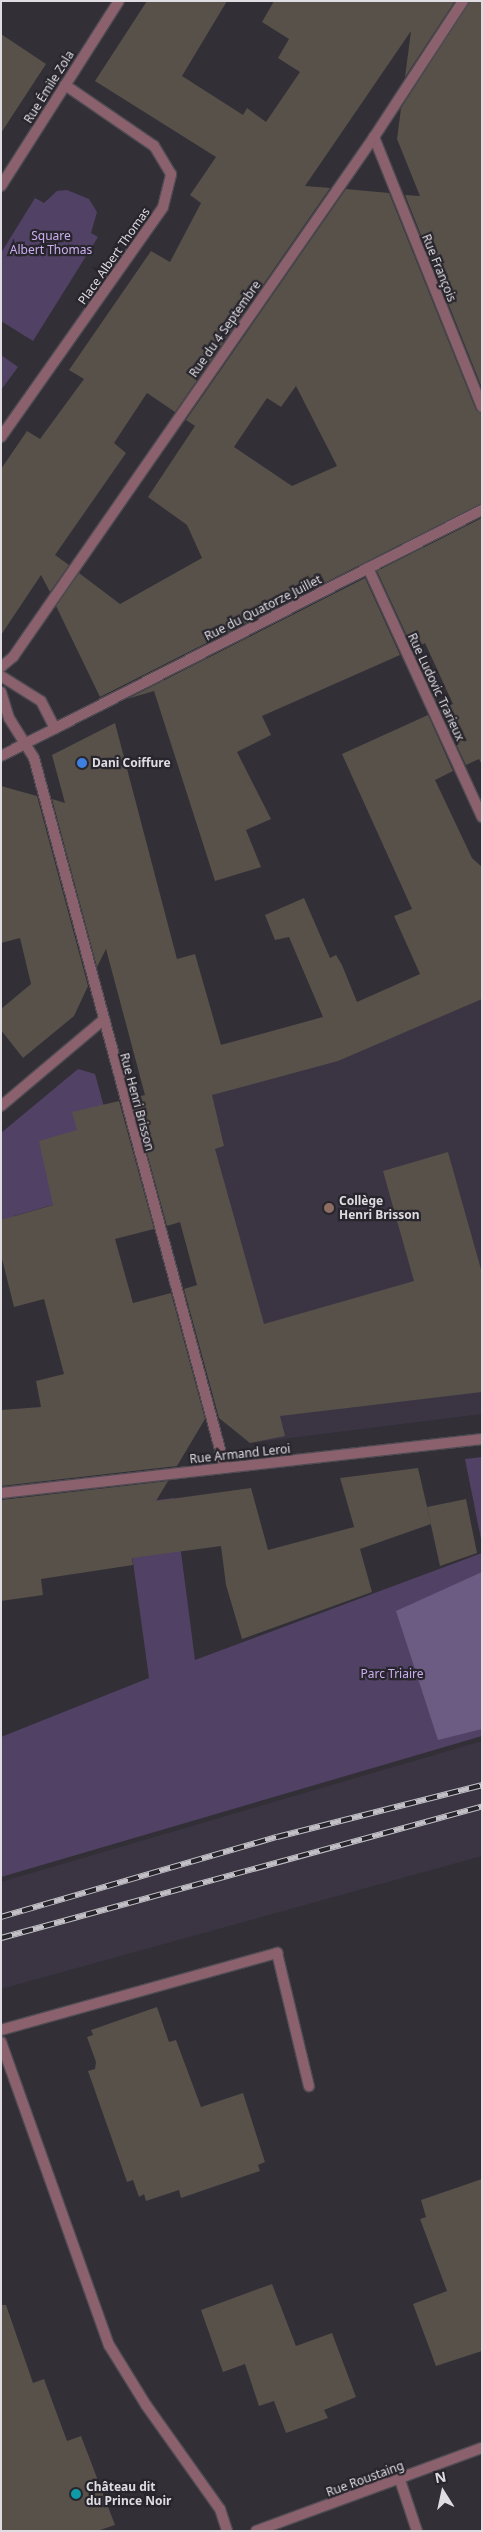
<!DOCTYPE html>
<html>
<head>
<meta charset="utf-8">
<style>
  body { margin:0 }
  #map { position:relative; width:483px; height:2532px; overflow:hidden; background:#322f37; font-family:"Noto Sans",sans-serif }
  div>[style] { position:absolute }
  .built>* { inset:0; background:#3b3543 }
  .green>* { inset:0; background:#514265 }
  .forest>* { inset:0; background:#6c5b83 }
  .building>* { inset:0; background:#57514a }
  .roads { filter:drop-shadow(1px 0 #4e4b52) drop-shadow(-1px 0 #4e4b52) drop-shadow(0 1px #4e4b52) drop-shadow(0 -1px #4e4b52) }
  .lane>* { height:10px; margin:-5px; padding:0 5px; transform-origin:5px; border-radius:5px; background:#8a616c }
  .street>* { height:10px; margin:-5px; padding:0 5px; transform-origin:5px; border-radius:5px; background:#8a616c }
  .rail>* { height:5.5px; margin-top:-2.75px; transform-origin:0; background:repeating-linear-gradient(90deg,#28252d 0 11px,#c2c0c6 0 22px); box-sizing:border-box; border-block:1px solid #c2c0c6 }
  .dots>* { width:14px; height:14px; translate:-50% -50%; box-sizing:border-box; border:2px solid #28252d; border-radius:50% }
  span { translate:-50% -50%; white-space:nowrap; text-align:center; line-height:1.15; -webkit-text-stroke:4.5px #28252d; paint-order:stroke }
  .street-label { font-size:12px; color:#dfdde2 }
  .park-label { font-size:12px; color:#cbaff0 }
  .poi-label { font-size:12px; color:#dfdde2; font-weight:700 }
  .left { translate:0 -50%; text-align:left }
  .frame { position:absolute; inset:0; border:2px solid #dfdde2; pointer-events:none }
  .north { position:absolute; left:418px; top:2467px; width:50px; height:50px; -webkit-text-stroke:4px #28252d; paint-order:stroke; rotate:350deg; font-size:14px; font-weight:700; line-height:20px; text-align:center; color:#dfdde2 }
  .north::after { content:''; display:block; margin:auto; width:18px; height:22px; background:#dfdde2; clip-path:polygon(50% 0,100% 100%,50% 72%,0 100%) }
</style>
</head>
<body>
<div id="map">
  <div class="built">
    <div style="clip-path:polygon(482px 947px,482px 1414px,250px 1443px,238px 1433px,138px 1067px,323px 1017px)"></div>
    <div style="clip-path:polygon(482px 1741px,482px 1856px,1px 1989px,1px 1882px)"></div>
  </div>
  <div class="green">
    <div style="clip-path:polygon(67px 190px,89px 199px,97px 212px,91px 233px,98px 237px,33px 341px,1px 321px,1px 253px,35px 198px,44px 203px,57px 191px)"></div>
    <div style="clip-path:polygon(1px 355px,18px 367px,1px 390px)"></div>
    <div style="clip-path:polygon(78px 1069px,95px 1074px,125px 1184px,14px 1216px,1px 1254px,1px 1133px)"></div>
    <div style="clip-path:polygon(482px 1457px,482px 1544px,465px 1459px)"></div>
    <div style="clip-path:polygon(174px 1498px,195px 1660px,482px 1553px,482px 1736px,1px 1877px,1px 1737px,149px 1678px,125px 1504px)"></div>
  </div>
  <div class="forest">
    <div style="clip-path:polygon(482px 1572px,482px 1729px,438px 1740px,396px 1611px)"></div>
  </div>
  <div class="building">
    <div style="clip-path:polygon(147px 1px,227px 1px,182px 76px,243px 115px,247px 108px,266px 122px,300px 72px,278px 58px,289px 39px,262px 22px,274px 1px,455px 1px,405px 77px,411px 31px,305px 186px,330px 188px,175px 412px,147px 393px,114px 443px,126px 453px,55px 555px,69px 565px,50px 592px,41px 575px,1px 635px,1px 469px,27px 431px,40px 439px,84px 379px,69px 370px,151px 251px,170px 262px,201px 203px,190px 195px,216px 157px,95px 81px)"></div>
    <div style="clip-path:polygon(470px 1px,482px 1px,482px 388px,405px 195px,420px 196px,397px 139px,401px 108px)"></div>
    <div style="clip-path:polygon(1px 34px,46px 64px,1px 133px)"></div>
    <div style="clip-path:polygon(evenodd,346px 189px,389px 193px,476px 410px,482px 414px,482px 503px,100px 697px,56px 606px,79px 573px,120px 604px,202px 558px,187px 525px,148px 497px,195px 426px,186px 420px,346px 189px,296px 386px,337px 466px,292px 486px,234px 447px,267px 398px,281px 407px,296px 386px)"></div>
    <div style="clip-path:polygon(482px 518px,482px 765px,479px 759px,466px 765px,440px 710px,453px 704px,425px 643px,413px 649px,377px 571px)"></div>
    <div style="clip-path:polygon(365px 578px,400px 655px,262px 716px,271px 735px,237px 752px,271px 819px,246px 830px,261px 867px,215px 881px,154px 691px,127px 699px)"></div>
    <div style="clip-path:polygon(428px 715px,453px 771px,435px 780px,472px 858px,482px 867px,482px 999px,338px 1061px,212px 1095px,224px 1146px,215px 1149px,264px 1324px,414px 1281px,383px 1171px,448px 1152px,482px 1273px,482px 1392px,280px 1416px,285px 1436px,250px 1443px,219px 1418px,184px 1289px,197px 1285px,180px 1222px,167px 1226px,132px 1098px,145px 1095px,106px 949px,97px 967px,52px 799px,65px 803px,52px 755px,115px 723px,177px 959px,195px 954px,221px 1045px,323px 1017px,289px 937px,275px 940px,265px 915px,304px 898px,330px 958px,336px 955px,342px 965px,357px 1002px,420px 974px,394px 916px,412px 909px,342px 754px)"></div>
    <div style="clip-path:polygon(1px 786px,37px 796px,88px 986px,74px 1016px,23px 1058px,1px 1030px,1px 1009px,31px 984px,20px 938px,1px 943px)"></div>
    <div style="clip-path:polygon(119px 1101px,154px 1229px,115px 1239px,133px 1303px,171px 1293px,205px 1419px,177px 1466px,1px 1486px,1px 1410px,41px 1407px,36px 1381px,64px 1374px,44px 1299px,14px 1307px,1px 1255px,1px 1220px,53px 1205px,39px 1141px,77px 1130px,72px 1112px)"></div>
    <div style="clip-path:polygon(418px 1468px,431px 1524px,360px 1549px,372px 1592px,242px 1639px,226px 1585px,221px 1546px,132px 1558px,133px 1565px,41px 1579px,43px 1595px,1px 1601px,1px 1500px,168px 1481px,156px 1501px,251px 1488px,268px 1550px,354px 1527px,355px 1530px,340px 1478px)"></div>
    <div style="clip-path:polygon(466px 1499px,477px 1553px,440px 1566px,427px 1507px)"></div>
    <div style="clip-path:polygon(157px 2007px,169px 2042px,176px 2040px,201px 2107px,243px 2093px,265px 2162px,258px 2165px,260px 2171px,181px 2198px,179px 2190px,146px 2201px,144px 2194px,139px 2197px,133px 2180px,127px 2182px,88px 2071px,95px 2069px,96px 2062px,87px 2037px,93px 2035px,91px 2030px)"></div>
    <div style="clip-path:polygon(482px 2179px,482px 2351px,436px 2366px,413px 2304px,447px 2291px,420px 2219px,426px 2217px,421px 2200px)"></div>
    <div style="clip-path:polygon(272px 2284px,296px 2346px,332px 2333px,356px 2397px,324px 2410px,328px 2418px,286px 2433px,274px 2401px,259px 2406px,245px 2364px,223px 2372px,201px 2310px)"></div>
    <div style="clip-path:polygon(1px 2305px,6px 2305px,33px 2383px,44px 2379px,67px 2441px,81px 2436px,115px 2525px,97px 2531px,1px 2531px)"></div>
  </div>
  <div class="roads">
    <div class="lane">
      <div style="left:1px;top:2030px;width:287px;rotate:-15.6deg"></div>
      <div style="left:277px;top:1953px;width:137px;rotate:76.5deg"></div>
      <div style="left:1px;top:2042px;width:322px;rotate:70.4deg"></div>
      <div style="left:109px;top:2345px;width:70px;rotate:58.3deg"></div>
      <div style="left:146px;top:2405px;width:128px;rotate:54.6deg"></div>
      <div style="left:220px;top:2509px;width:23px;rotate:72deg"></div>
    </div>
    <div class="street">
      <div style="left:374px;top:137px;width:291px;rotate:68.2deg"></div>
      <div style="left:1px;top:186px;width:219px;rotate:-57.5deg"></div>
      <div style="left:1px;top:437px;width:281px;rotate:-54.8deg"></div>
      <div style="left:163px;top:207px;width:34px;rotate:-76deg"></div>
      <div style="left:171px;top:174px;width:33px;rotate:-121deg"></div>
      <div style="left:154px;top:146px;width:108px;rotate:-145.6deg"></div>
      <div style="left:368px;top:568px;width:274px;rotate:65.4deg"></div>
      <div style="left:1px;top:667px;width:16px;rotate:-40deg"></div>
      <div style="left:13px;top:657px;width:633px;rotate:-55.23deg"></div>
      <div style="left:374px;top:137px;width:163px;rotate:-56.8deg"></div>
      <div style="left:1px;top:676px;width:47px;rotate:32deg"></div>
      <div style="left:41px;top:701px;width:31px;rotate:63deg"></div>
      <div style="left:1px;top:692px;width:27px;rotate:73deg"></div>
      <div style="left:9px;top:718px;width:47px;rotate:58deg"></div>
      <div style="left:34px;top:758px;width:735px;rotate:74.94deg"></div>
      <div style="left:1px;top:756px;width:540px;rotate:-27.09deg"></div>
      <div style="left:1px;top:1106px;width:132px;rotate:-40.1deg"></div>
      <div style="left:1px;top:1493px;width:484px;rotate:-6.4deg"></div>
      <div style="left:400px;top:2480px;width:54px;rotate:71.6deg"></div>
      <div style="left:256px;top:2531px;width:241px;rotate:-20.2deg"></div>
    </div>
  </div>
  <div class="rail">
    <div style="left:1px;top:1917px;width:287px;rotate:-16.2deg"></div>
    <div style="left:277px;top:1837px;width:211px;rotate:-14.2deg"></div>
    <div style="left:1px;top:1938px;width:499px;rotate:-15.3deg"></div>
  </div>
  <div class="dots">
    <div style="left:82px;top:763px;background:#3f7fe0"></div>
    <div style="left:329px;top:1208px;background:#8d6e63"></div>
    <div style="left:76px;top:2494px;background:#0f9aa8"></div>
  </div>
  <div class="street-label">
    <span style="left:49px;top:87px;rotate:-58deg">Rue Émile Zola</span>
    <span style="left:114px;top:256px;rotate:-55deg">Place Albert Thomas</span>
    <span style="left:439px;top:268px;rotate:68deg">Rue François</span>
    <span style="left:225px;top:329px;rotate:-55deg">Rue du 4 Septembre</span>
    <span style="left:263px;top:608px;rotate:-27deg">Rue du Quatorze Juillet</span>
    <span style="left:436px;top:687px;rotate:65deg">Rue Ludovic Trarieux</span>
    <span style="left:137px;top:1102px;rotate:75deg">Rue Henri Brisson</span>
    <span style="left:240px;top:1454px;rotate:-6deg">Rue Armand Leroi</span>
    <span style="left:365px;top:2479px;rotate:-20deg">Rue Roustaing</span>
  </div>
  <div class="park-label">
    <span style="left:51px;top:243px">Square<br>Albert Thomas</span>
    <span style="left:392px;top:1674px">Parc Triaire</span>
  </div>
  <div class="poi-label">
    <span class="left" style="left:92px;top:763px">Dani Coiffure</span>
    <span class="left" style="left:339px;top:1208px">Collège<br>Henri Brisson</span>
    <span class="left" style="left:86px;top:2494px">Château dit<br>du Prince Noir</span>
  </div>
  <div class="frame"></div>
  <div class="north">N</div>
</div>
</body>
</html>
